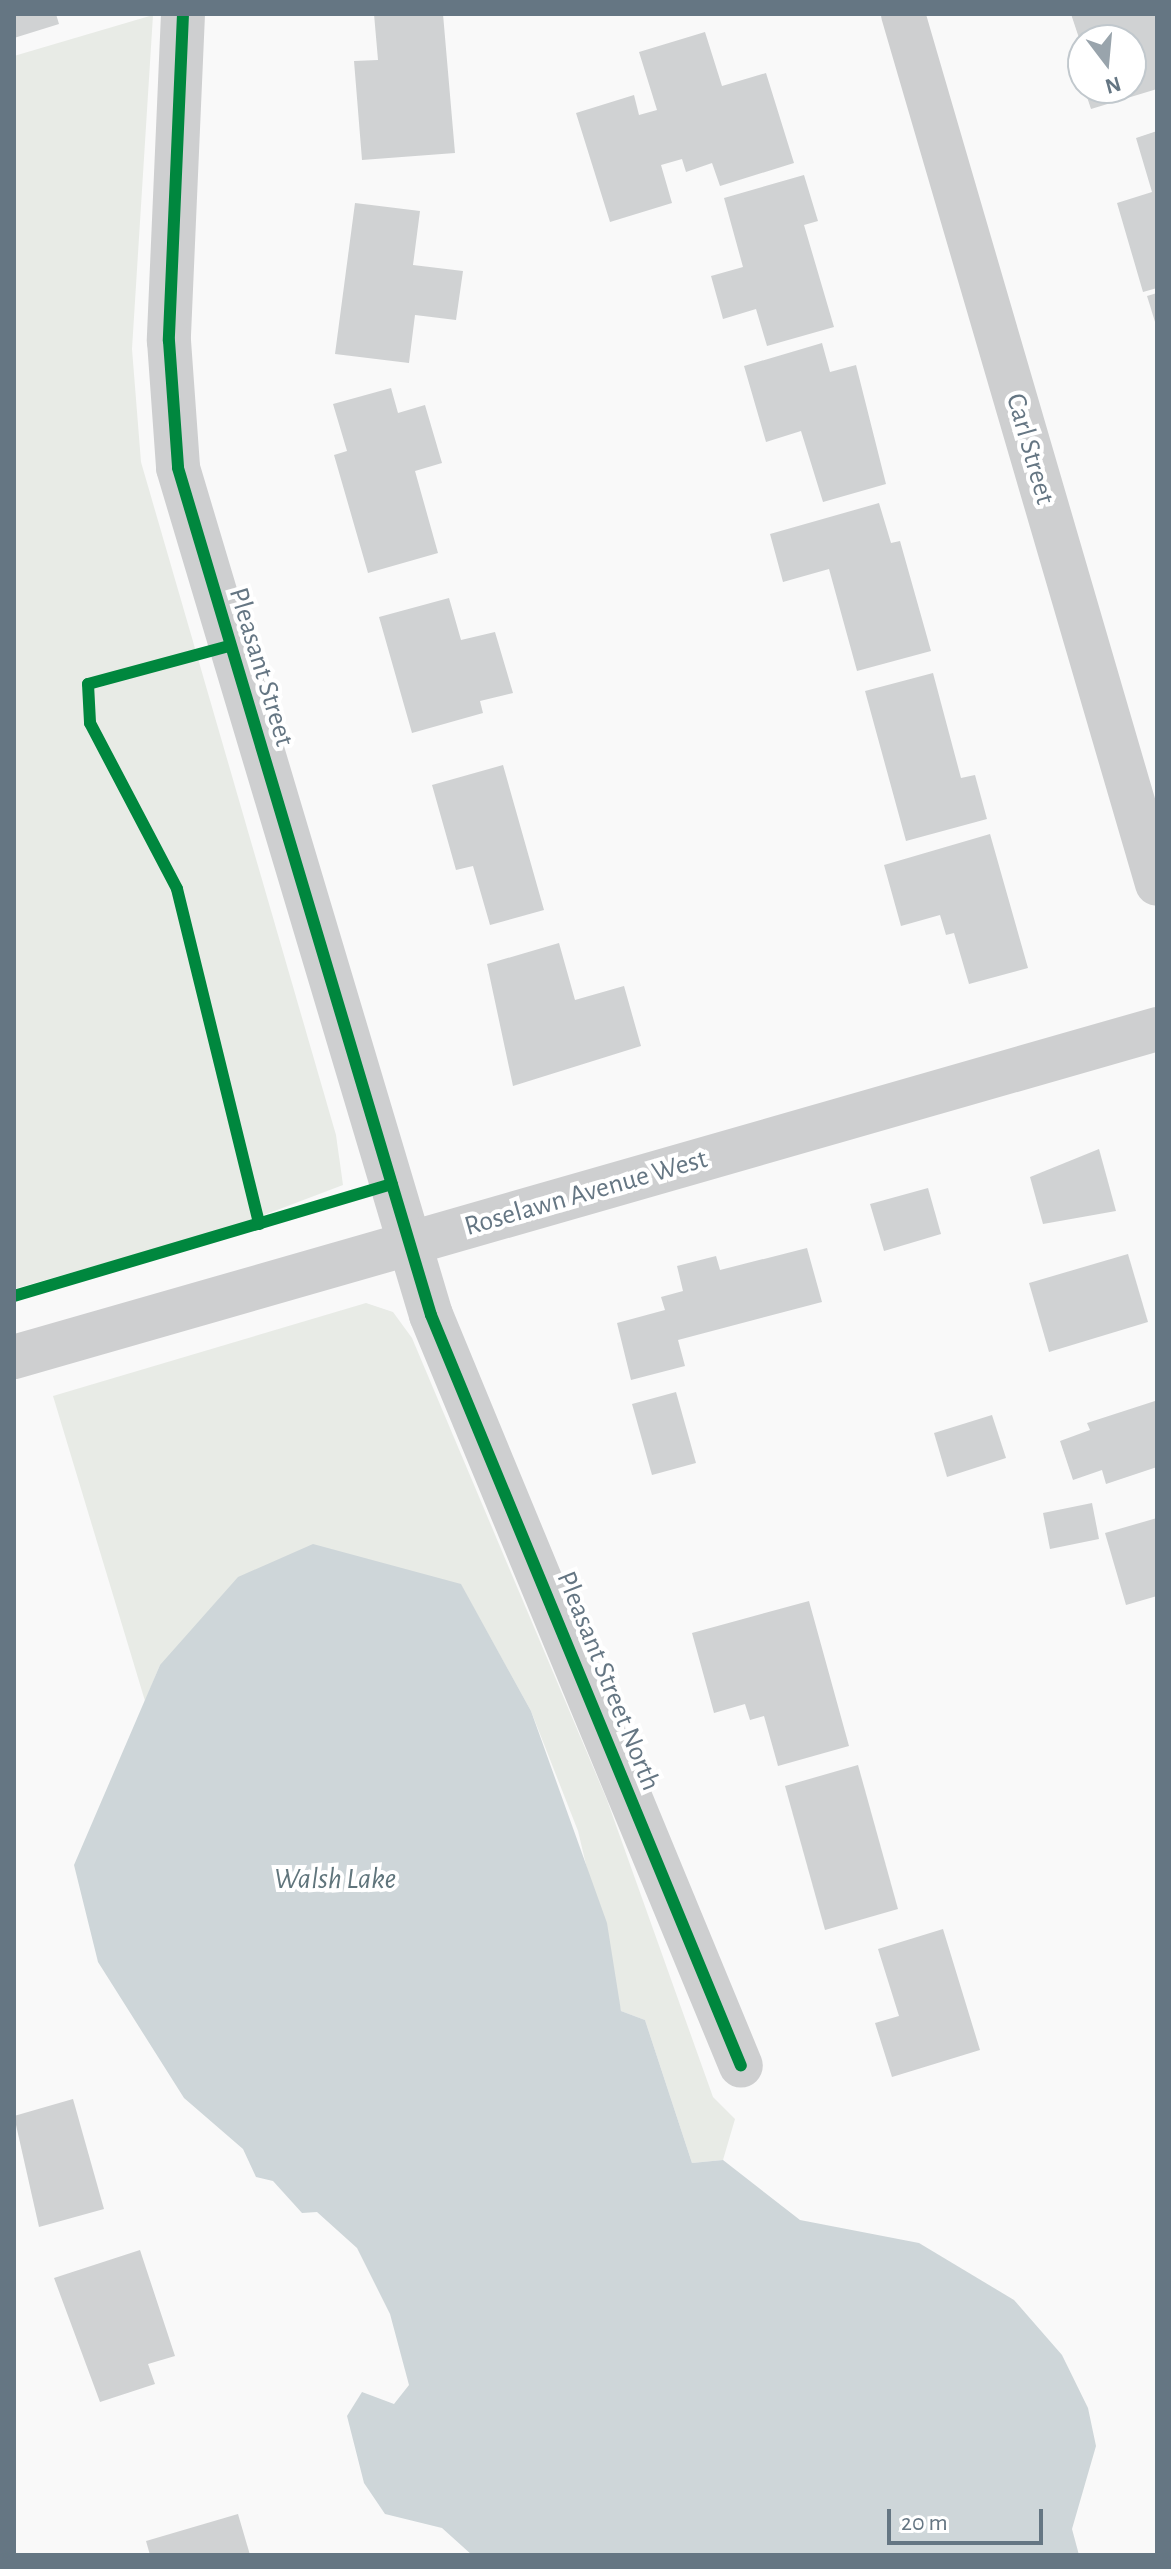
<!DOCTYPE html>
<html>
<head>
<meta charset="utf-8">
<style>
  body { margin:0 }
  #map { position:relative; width:1171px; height:2569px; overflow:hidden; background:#f9f9f9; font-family:"Alegreya Sans",sans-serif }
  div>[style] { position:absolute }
  .green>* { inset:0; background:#e8ebe6 }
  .water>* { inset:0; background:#ced6d9 }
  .building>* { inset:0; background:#d0d2d3 }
  .minor>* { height:44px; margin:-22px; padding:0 22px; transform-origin:22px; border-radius:22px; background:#cecfd0 }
  .cycleway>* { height:12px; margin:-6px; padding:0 6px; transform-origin:6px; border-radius:6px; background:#00873e }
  span { translate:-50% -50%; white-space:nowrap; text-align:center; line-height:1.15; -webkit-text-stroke:8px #fff; paint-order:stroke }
  .street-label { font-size:28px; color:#657683 }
  .water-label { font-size:30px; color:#60757c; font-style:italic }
  .frame { position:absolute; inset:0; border:16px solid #657683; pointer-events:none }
  .north { position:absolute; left:1067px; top:24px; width:80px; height:80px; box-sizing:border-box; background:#fff; border:2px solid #c1c8cd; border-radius:50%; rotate:164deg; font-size:22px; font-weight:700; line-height:32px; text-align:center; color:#657683 }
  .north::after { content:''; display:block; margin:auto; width:28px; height:36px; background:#99a4ac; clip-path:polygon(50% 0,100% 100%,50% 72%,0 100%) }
  .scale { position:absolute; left:887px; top:2509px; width:156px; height:36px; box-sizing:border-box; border:4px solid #657683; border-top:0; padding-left:10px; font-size:24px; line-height:28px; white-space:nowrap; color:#657683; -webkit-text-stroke:6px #fff; paint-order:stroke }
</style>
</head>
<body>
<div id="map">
  <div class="green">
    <div style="clip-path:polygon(153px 15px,132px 349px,141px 462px,336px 1135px,343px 1185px,232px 1227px,14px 1289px,14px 56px)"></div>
    <div style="clip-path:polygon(366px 1303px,393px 1312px,412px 1338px,607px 1800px,713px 2097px,735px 2119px,723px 2160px,692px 2163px,645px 2020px,621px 2011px,578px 1831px,531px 1711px,461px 1585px,160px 1665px,145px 1701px,53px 1396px)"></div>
  </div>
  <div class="water">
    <div style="clip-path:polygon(313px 1544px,461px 1584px,531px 1711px,607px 1923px,621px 2011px,645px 2020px,692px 2163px,723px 2160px,800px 2220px,919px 2243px,1014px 2300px,1062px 2355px,1088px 2408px,1096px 2446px,1072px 2529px,1079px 2555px,472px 2555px,442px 2528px,385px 2514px,364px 2483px,347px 2416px,362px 2392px,394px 2404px,409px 2385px,390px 2314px,357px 2248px,317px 2212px,302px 2213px,273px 2181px,256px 2177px,243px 2149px,184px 2098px,98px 1962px,74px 1865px,160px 1665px,238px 1577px)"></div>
  </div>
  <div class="building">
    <div style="clip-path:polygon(14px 14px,56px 14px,59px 24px,14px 38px)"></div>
    <div style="clip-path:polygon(374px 14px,443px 14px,455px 153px,362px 160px,354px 61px,378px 60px)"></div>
    <div style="clip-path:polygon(1071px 14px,1157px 14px,1157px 89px,1091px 109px,1084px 88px,1131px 88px,1131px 40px,1083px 40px,1082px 83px,1071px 47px,1081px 44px)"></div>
    <div style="clip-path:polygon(705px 32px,722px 86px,766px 73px,794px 163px,720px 186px,712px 163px,686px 172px,682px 159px,661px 165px,672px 203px,610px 222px,576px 113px,634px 95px,639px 115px,657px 110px,639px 52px)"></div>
    <div style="clip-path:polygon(1157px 131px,1157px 288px,1143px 292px,1117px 203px,1152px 192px,1136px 138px)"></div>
    <div style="clip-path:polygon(804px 175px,818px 221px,804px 225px,834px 327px,767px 346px,756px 309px,723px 319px,711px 276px,743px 267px,724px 198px)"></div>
    <div style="clip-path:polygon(355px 203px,420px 211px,413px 265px,463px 271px,456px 320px,415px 315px,409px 363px,335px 354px)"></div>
    <div style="clip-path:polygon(1157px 293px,1157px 325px,1156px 325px,1147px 296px)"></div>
    <div style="clip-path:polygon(822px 343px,830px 372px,856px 365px,886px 484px,823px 502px,801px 431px,766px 442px,744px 366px)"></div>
    <div style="clip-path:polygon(391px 388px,398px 413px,425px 405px,442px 463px,415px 471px,438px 553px,368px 573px,334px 455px,347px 451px,333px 404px)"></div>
    <div style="clip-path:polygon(879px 503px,891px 543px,900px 541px,931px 651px,857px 671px,829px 569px,783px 582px,770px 534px)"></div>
    <div style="clip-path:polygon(449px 598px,461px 640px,495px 632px,513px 693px,480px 701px,483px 713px,412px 733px,379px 617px)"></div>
    <div style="clip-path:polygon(933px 673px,961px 778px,975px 775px,987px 819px,906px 841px,865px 691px)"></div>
    <div style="clip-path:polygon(503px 765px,544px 910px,490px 925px,473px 866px,456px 870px,432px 785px)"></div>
    <div style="clip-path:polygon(990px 834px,1028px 968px,969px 984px,954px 933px,946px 935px,940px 915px,901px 926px,884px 865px)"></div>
    <div style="clip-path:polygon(559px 943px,575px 1000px,624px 986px,641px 1046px,513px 1086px,487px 964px)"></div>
    <div style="clip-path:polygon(1099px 1149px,1116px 1211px,1043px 1224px,1030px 1177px)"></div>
    <div style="clip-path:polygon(928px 1188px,941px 1234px,884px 1251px,870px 1204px)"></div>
    <div style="clip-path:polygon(807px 1248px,822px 1302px,678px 1340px,685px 1366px,631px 1380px,617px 1323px,665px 1310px,661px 1297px,683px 1291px,677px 1266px,716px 1256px,720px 1270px)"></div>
    <div style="clip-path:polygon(1128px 1254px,1148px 1322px,1049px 1352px,1029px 1283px)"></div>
    <div style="clip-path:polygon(676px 1392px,696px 1463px,652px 1475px,632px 1404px)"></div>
    <div style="clip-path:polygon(1155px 1401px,1157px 1467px,1106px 1484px,1102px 1470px,1073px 1480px,1060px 1441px,1090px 1430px,1087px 1423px)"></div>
    <div style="clip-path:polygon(992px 1415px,1006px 1458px,947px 1477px,934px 1433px)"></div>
    <div style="clip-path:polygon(1092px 1503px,1099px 1539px,1050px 1549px,1043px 1513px)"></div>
    <div style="clip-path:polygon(1157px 1518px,1157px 1596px,1126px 1605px,1105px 1533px)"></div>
    <div style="clip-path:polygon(809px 1601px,849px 1746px,778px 1766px,764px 1716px,750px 1720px,745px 1704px,714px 1713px,692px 1633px)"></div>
    <div style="clip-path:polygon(858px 1765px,898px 1909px,825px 1930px,785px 1786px)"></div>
    <div style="clip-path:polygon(943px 1929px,980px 2050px,892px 2077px,875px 2023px,899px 2016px,878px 1949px)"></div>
    <div style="clip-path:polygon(73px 2099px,104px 2209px,39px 2227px,14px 2116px)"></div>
    <div style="clip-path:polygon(140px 2250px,175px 2356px,148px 2364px,155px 2384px,100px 2402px,54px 2278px)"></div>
    <div style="clip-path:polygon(238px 2514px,250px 2555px,150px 2555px,146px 2541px)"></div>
  </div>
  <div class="minor">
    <div style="left:183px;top:14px;width:327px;rotate:92.5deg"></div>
    <div style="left:169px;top:341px;width:127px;rotate:85.9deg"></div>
    <div style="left:178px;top:468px;width:884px;rotate:73.37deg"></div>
    <div style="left:431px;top:1315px;width:812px;rotate:67.57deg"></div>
    <div style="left:903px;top:14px;width:906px;rotate:73.72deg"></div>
    <div style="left:14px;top:1357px;width:1189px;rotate:-16.01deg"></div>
  </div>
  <div class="cycleway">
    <div style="left:183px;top:14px;width:327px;rotate:92.5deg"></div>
    <div style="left:169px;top:341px;width:127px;rotate:85.9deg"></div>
    <div style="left:178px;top:468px;width:884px;rotate:73.37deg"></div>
    <div style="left:431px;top:1315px;width:812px;rotate:67.57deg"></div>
    <div style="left:229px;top:646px;width:146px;rotate:164.9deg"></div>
    <div style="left:88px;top:684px;width:39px;rotate:87deg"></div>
    <div style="left:90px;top:723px;width:187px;rotate:62.3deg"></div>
    <div style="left:177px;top:889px;width:345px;rotate:76.2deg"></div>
    <div style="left:14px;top:1296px;width:394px;rotate:-16.5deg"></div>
  </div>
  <div class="street-label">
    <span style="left:1030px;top:449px;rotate:74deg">Carl Street</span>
    <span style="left:261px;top:667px;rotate:73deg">Pleasant Street</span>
    <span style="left:586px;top:1193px;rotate:-16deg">Roselawn Avenue West</span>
    <span style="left:608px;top:1681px;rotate:68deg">Pleasant Street North</span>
  </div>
  <div class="water-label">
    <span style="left:335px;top:1879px">Walsh Lake</span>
  </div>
  <div class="frame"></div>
  <div class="north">N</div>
  <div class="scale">20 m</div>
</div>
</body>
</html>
